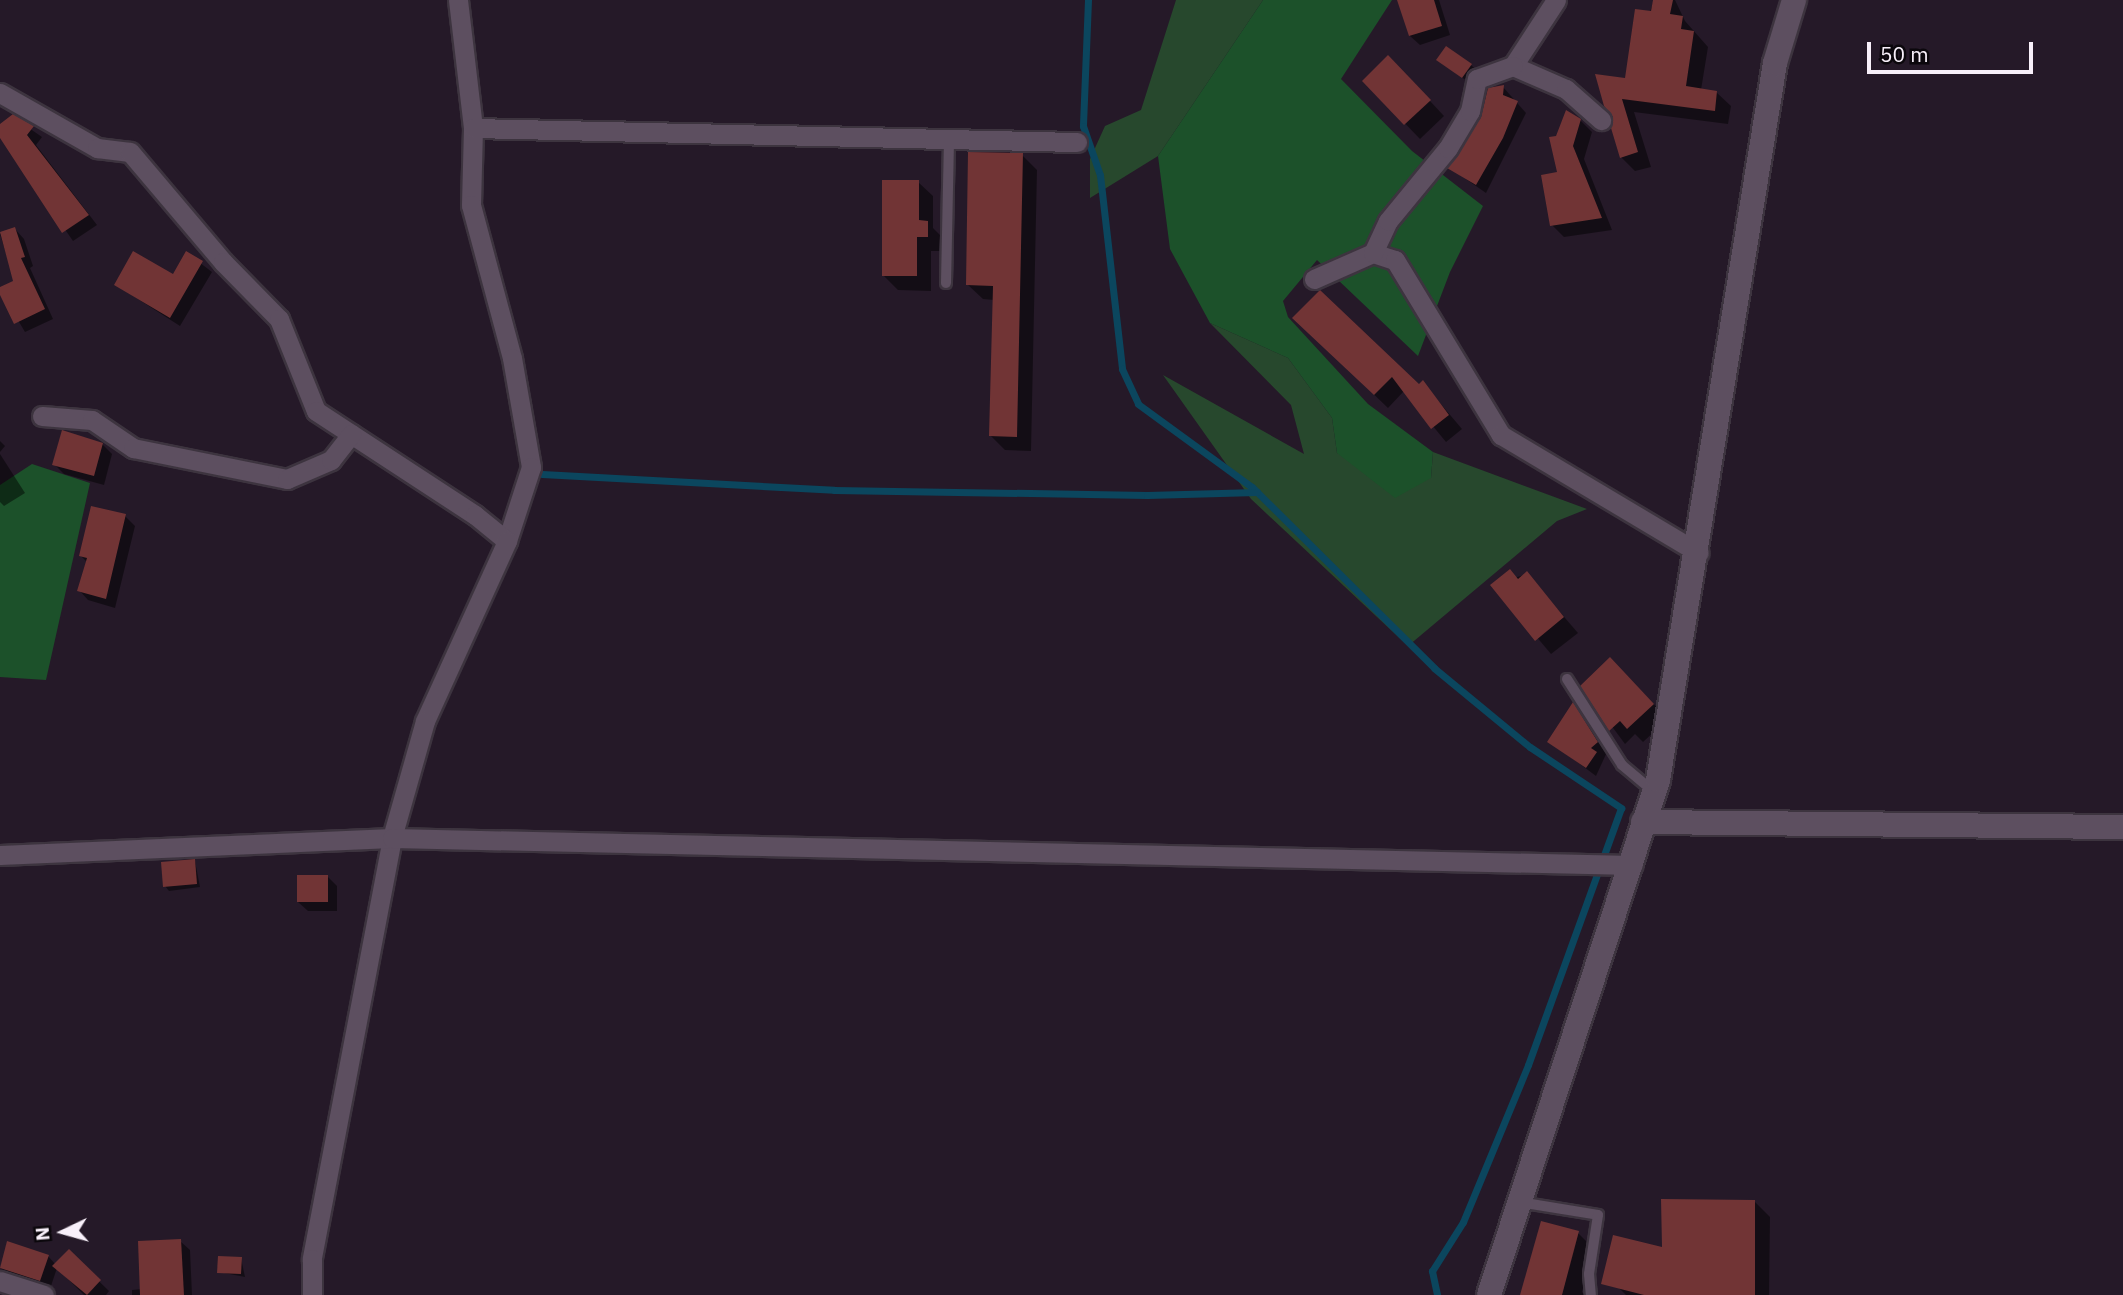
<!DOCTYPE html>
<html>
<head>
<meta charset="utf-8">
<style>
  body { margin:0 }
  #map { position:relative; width:2123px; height:1295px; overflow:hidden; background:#251928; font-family:"IBM Plex Sans",sans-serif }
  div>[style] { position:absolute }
  .green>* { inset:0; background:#27482d }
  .forest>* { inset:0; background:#1c512a }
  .shadow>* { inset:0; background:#0007 }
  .stream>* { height:7px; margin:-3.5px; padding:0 3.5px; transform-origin:3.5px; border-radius:3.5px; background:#0b465e }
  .building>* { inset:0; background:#713435 }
  .roads { filter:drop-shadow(2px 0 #3d343f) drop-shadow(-2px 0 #3d343f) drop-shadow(0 2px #3d343f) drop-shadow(0 -2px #3d343f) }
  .service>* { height:10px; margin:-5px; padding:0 5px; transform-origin:5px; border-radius:5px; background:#5d4f60 }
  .minor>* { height:19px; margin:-9.5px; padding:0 9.5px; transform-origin:9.5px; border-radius:9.5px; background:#5d4f60 }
  .tertiary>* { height:24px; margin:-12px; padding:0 12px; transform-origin:12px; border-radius:12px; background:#5d4f60 }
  span { translate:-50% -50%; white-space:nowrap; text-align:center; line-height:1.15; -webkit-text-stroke:5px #0b070c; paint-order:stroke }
  .north { position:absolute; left:28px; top:1197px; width:70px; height:70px; -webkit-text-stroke:5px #0b070c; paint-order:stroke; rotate:265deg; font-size:19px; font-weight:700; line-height:28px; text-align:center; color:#f8f0fa }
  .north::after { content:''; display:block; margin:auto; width:24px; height:32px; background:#f8f0fa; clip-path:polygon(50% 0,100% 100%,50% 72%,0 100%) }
  .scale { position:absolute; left:1867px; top:42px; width:166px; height:32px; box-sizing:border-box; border:4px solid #f8f0fa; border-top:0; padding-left:9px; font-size:21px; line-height:24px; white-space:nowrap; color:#f8f0fa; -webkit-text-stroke:5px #0b070c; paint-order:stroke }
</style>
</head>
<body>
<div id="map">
  <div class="green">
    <div style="clip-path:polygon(1176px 0,1263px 0,1158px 156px,1090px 198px,1090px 159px,1105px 126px,1141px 110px)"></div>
    <div style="clip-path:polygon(1210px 323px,1288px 358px,1332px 418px,1337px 453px,1431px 478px,1433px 452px,1587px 509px,1557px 521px,1408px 646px,1251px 499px,1163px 375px,1304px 454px,1291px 405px)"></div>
  </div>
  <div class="forest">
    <div style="clip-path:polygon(1263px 0,1392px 0,1341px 79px,1412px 151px,1483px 206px,1450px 272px,1418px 356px,1317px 260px,1283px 301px,1288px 317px,1368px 404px,1433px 452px,1431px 478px,1395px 498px,1337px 453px,1332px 418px,1288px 358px,1210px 323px,1170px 249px,1158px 156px)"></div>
    <div style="clip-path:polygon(32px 464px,90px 483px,46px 680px,0 677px,0 485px)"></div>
  </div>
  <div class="shadow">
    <div style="clip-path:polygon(1399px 0,1439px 0,1450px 35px,1420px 45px,1410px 36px)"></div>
    <div style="clip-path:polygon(1654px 0,1675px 0,1685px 21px,1708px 47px,1701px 90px,1716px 92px,1731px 106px,1728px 124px,1634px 112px,1651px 167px,1635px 171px,1621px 157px,1612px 127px)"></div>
    <div style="clip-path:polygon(1443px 64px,1471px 65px,1475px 69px,1467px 81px)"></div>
    <div style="clip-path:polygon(1403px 72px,1444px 116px,1420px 139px,1364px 81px)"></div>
    <div style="clip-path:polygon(1503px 87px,1526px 113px,1486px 193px,1450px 168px)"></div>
    <div style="clip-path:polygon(13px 117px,42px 137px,36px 145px,97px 225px,73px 241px,0 136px,0 126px)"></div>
    <div style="clip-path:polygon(1580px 120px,1592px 132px,1584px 159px,1612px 230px,1564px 237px,1552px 225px,1559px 173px,1557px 137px)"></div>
    <div style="clip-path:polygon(1022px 155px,1037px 170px,1031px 451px,1005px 450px,990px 435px,994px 300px,983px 299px,968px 285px)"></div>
    <div style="clip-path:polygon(918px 182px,933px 196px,933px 228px,942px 237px,942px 251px,931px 251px,931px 291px,898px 290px,884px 276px)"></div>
    <div style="clip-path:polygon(15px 229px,24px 239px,33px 266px,30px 268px,53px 319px,25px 332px,0 290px,15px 282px,0 234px)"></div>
    <div style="clip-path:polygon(187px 253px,212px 272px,180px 326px,116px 285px,173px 276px)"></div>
    <div style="clip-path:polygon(1308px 331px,1418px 386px,1423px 383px,1462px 429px,1446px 442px,1404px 391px,1388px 408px)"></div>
    <div style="clip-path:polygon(0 441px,5px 446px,0 452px)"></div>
    <div style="clip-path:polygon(102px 444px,112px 454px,104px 485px,64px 474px,54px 464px)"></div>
    <div style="clip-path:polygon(0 454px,25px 493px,4px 506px,0 502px)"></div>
    <div style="clip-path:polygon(125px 516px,135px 526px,115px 608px,88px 600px,79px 590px,87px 562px,81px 556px)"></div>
    <div style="clip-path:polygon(1527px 574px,1578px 633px,1551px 654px,1493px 585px)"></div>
    <div style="clip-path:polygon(1625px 674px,1668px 719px,1643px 742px,1635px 734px,1625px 744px,1582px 686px)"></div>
    <div style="clip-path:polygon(1573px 705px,1607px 752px,1596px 776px,1549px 741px)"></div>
    <div style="clip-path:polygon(195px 861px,200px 887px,169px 891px,165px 886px)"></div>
    <div style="clip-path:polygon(328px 877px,337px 886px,337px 911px,308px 911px,298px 902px)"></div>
    <div style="clip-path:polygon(1754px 1201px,1770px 1217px,1769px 1295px,1626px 1295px,1618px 1287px,1663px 1249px)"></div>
    <div style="clip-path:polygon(1578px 1233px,1594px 1249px,1582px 1292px,1585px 1295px,1522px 1295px)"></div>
    <div style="clip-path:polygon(180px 1241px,190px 1250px,192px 1295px,132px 1295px,132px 1290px,142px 1289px)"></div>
    <div style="clip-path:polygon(69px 1252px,109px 1291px,106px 1295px,84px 1295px,57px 1268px,50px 1289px,10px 1277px,0 1267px,48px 1256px,56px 1265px)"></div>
    <div style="clip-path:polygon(241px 1258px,245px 1277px,219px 1272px)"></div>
  </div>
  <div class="stream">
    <div style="left:1088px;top:0;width:126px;rotate:92.3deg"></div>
    <div style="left:1083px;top:126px;width:52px;rotate:70.9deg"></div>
    <div style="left:1100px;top:175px;width:195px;rotate:83.5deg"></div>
    <div style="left:1122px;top:369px;width:38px;rotate:65deg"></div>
    <div style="left:1138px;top:404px;width:141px;rotate:36.1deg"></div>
    <div style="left:1252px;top:487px;width:257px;rotate:44.8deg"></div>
    <div style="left:1434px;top:668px;width:124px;rotate:39.5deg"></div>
    <div style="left:1530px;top:747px;width:110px;rotate:33.8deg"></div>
    <div style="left:1621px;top:808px;width:273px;rotate:109.9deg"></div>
    <div style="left:1528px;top:1065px;width:170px;rotate:112.5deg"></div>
    <div style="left:1463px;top:1222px;width:58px;rotate:122.3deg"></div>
    <div style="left:1432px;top:1271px;width:25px;rotate:78deg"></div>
    <div style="left:542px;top:474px;width:292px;rotate:3.1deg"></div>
    <div style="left:834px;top:490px;width:313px;rotate:0.9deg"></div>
    <div style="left:1147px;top:495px;width:110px;rotate:-1.6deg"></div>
  </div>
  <div class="building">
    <div style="clip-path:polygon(1397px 0,1434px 0,1442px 26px,1409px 36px)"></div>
    <div style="clip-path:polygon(1653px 0,1673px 0,1670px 14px,1683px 16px,1681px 29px,1694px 31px,1686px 86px,1717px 91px,1715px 111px,1622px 99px,1638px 152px,1620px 158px,1611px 128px,1613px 117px,1604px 106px,1595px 74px,1625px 78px,1635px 9px,1651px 11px)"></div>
    <div style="clip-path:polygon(1446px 46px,1472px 64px,1462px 78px,1436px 60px)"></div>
    <div style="clip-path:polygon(1388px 55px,1431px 100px,1404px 125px,1362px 81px)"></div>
    <div style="clip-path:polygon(1504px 85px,1503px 95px,1518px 101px,1503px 138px,1476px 185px,1447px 168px,1481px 117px,1488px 88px)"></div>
    <div style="clip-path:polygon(1566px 110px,1581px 119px,1573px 146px,1602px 218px,1550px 226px,1541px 175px,1557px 172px,1549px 137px,1556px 136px)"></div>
    <div style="clip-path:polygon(13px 114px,34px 126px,27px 135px,89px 215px,62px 233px,0 138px,0 124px)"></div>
    <div style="clip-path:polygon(968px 152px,1023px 153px,1017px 437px,989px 436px,993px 286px,966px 285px)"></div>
    <div style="clip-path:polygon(882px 180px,919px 180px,919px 220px,928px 221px,928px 237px,917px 237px,917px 276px,882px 276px)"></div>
    <div style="clip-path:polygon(15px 227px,25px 257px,21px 258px,45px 309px,14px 324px,0 295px,0 287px,13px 281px,0 232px)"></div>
    <div style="clip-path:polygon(133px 251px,173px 274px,186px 251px,203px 261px,170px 318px,114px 285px)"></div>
    <div style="clip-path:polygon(1320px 290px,1419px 384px,1423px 380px,1449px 415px,1431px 429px,1392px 377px,1374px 395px,1292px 318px)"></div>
    <div style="clip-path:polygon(62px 430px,103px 443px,94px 476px,52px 465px)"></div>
    <div style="clip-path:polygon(91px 506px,126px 514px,106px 599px,77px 591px,87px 558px,79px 556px)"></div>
    <div style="clip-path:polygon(1510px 569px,1518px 579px,1527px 571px,1564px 617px,1535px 641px,1490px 585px)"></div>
    <div style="clip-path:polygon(1610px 657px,1654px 704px,1627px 729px,1620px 721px,1609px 731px,1580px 686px)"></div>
    <div style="clip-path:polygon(1573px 702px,1598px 742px,1591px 748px,1597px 752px,1586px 768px,1547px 742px)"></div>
    <div style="clip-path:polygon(195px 859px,197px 884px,163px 887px,161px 862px)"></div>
    <div style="clip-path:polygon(297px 875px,328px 875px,328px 902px,297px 902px)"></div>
    <div style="clip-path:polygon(1661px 1199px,1755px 1200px,1755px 1295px,1644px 1295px,1601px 1284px,1613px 1235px,1662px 1247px)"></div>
    <div style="clip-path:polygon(1541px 1221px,1579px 1231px,1562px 1295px,1520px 1295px)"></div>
    <div style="clip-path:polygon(181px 1239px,184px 1295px,140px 1295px,138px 1241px)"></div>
    <div style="clip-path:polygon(7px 1241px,49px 1255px,40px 1281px,0 1268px)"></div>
    <div style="clip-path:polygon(69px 1249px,101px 1280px,87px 1295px,52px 1266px)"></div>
    <div style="clip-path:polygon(218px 1256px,242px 1257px,241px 1274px,217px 1273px)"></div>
  </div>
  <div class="roads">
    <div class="service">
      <div style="left:946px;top:283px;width:143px;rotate:-88.8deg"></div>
      <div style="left:1567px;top:679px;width:102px;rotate:57.4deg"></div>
      <div style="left:1622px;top:765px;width:40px;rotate:40deg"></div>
      <div style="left:1519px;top:1202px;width:80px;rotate:9.3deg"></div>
      <div style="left:1598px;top:1215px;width:60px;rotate:98.7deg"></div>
      <div style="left:1589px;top:1274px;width:21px;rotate:85deg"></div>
    </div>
    <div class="minor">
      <div style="left:458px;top:0;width:129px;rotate:83.3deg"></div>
      <div style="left:473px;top:128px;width:77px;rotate:91.5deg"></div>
      <div style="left:471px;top:205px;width:158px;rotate:75deg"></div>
      <div style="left:512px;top:358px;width:111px;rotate:80.1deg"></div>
      <div style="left:531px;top:467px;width:78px;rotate:108deg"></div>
      <div style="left:1556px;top:0;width:79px;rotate:123.1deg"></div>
      <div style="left:1513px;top:66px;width:58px;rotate:23.5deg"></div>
      <div style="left:1566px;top:89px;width:47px;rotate:41.5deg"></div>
      <div style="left:0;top:93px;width:112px;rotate:29.6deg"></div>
      <div style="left:97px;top:148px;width:33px;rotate:7deg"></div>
      <div style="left:130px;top:152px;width:144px;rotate:49.8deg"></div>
      <div style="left:223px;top:262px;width:80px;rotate:45.5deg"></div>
      <div style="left:279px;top:319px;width:99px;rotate:68.1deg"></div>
      <div style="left:316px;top:411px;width:190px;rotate:33.2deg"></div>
      <div style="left:475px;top:515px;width:41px;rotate:39.1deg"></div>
      <div style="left:507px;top:541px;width:198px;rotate:114.5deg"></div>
      <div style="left:425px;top:721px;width:122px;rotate:105.8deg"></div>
      <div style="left:392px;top:838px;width:429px;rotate:100.8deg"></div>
      <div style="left:312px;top:1259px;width:36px;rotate:90deg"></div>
      <div style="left:473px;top:128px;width:604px;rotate:1.33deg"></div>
      <div style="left:1373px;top:253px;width:23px;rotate:18deg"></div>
      <div style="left:1395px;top:260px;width:205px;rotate:58.8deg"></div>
      <div style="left:1501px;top:435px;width:230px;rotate:30.8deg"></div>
      <div style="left:1314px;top:279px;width:64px;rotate:-23.8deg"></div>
      <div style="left:1373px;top:253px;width:35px;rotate:-65deg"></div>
      <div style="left:1388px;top:221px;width:94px;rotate:-50.6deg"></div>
      <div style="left:1448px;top:148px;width:43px;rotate:-59.3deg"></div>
      <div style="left:1470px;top:111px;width:33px;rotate:-78deg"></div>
      <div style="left:1477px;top:79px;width:38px;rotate:-20deg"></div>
      <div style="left:42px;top:416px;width:50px;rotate:4.6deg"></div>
      <div style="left:92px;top:420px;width:50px;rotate:34.3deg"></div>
      <div style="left:133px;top:448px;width:157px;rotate:11.4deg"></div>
      <div style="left:287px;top:479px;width:48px;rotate:-23.4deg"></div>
      <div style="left:331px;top:460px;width:33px;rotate:-52deg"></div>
      <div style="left:0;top:855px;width:392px;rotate:-2.5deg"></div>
      <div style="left:392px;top:838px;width:1241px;rotate:1.25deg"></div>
      <div style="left:0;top:1281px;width:46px;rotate:17.7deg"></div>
    </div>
    <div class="tertiary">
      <div style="left:1643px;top:822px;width:480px;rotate:0.6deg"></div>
      <div style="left:1489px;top:1295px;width:542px;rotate:-71.83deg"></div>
      <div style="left:1658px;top:780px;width:726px;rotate:-80.73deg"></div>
      <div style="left:1775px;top:63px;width:66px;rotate:-73.2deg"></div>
    </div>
  </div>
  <div class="north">N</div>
  <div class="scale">50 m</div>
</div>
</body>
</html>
